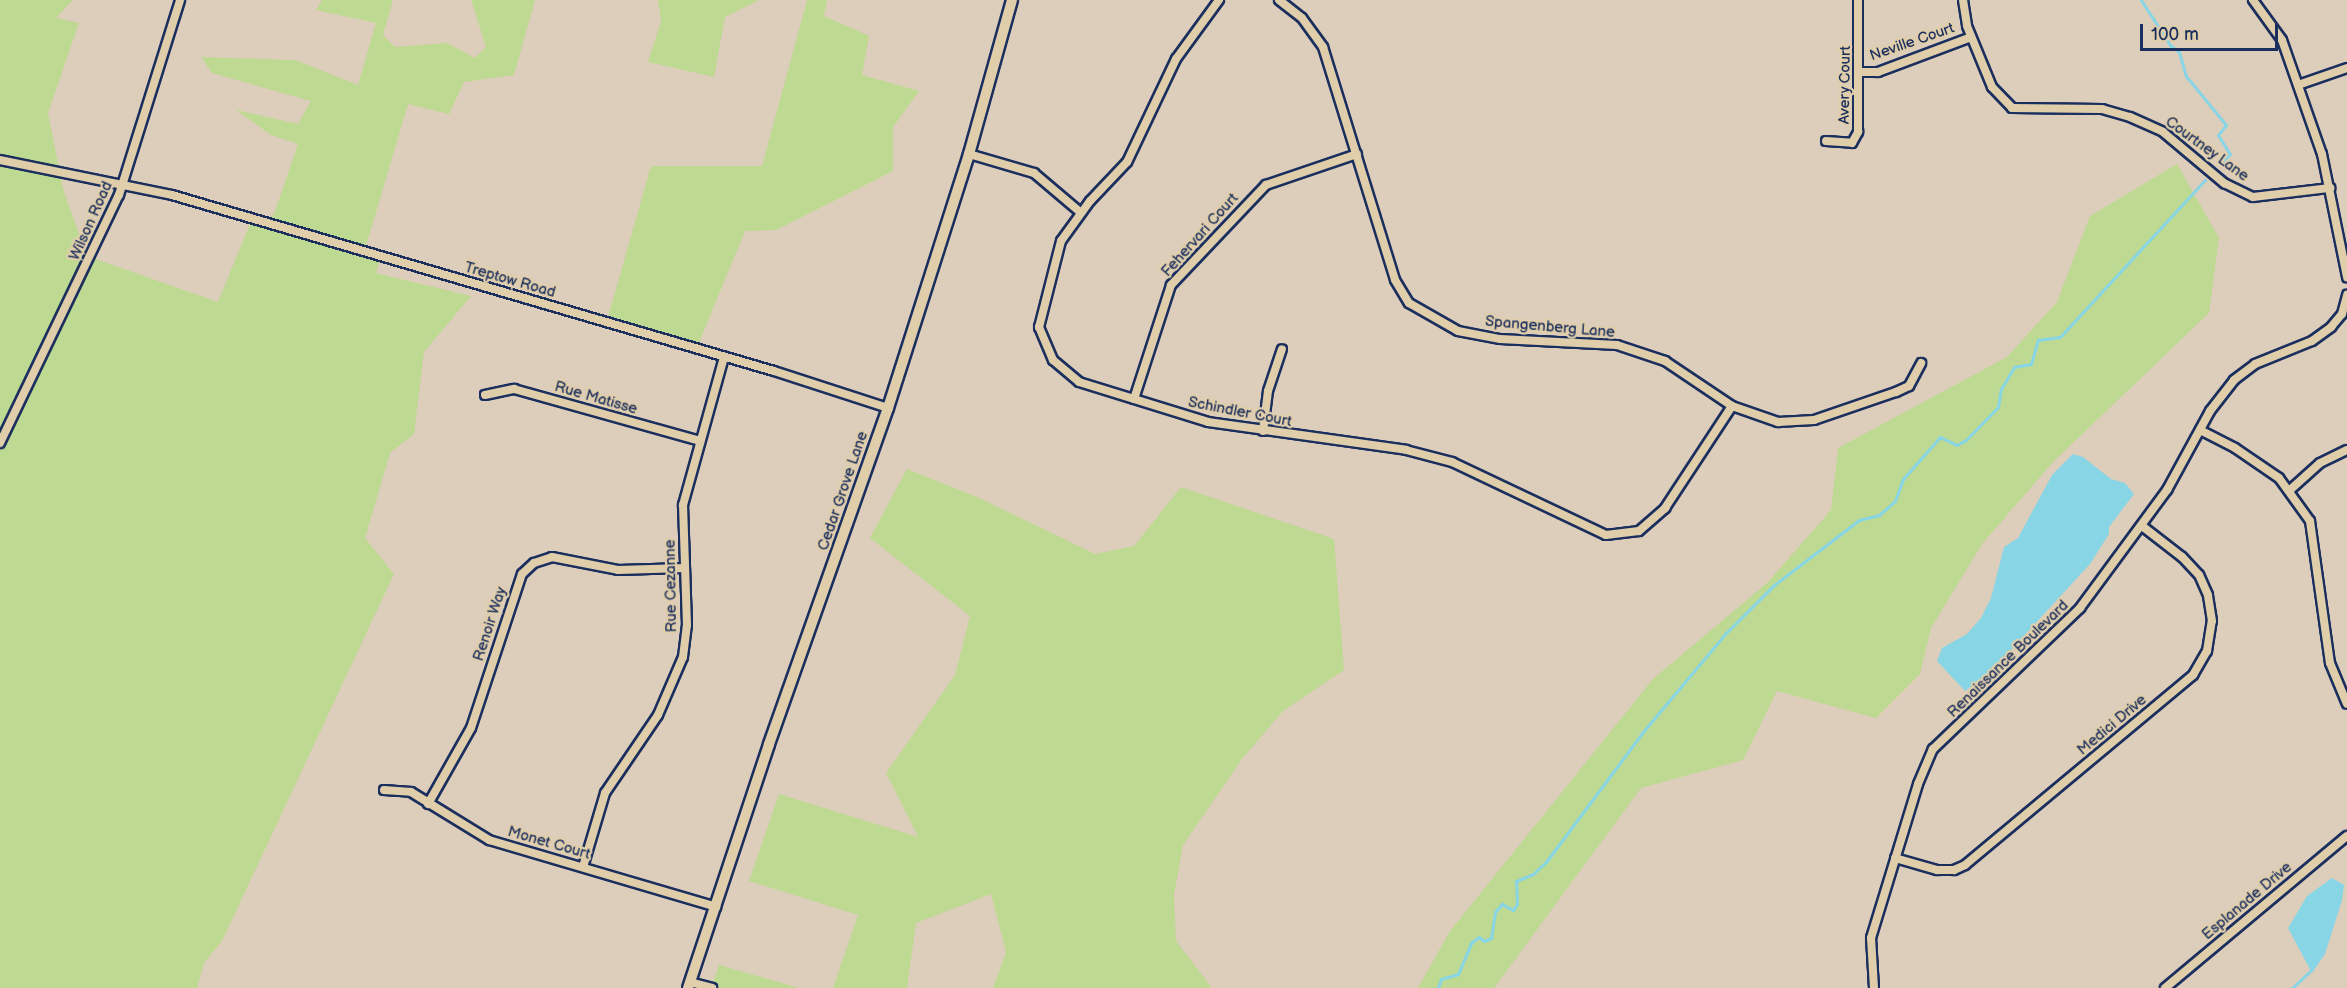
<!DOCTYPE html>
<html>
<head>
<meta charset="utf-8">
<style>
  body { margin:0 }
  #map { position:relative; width:2347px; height:988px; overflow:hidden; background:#ddcdbb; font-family:"Balsamiq Sans",sans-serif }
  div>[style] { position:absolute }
  .green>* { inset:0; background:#bed991 }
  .water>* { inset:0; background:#87d5e5 }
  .stream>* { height:3px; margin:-1.5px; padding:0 1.5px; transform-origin:1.5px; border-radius:1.5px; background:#87d5e5 }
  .roads { filter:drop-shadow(2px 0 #1b2f5e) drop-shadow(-2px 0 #1b2f5e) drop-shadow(0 2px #1b2f5e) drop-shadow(0 -2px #1b2f5e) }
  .street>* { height:8px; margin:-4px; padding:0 4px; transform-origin:4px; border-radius:4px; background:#e0ceab }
  .secondary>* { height:10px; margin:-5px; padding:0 5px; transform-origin:5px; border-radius:5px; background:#e0ceab }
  span { translate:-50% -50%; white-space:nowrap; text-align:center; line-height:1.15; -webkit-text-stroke:4.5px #e0ceab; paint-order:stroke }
  .street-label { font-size:15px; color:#1b2f5e }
  .scale { position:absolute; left:2140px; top:24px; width:138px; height:27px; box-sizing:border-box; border:3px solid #1b2f5e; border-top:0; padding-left:8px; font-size:18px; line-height:21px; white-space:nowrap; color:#1b2f5e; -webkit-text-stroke:4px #e0ceab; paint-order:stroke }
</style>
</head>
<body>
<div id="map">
  <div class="green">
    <div style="clip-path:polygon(0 0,73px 0,56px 18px,79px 23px,48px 113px,63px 189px,87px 256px,218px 302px,252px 219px,266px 221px,274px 214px,298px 144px,271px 135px,236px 110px,298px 124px,311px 101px,212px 73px,201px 57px,295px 60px,358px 85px,376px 23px,316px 10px,322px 0,393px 0,383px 35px,395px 47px,447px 43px,475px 58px,486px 47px,471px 0,535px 0,514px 75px,464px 82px,449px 114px,408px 104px,364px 253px,380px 258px,376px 273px,471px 296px,424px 352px,414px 434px,390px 453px,365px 538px,394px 574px,222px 941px,204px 963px,197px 988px,0 988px)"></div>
    <div style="clip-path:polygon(658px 0,759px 0,725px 17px,714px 77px,648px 62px,661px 21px)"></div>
    <div style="clip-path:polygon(807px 0,827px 0,824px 16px,869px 36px,862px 75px,919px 91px,893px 127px,893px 171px,776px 230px,745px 231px,696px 350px,606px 324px,651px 166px,762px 166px)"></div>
    <div style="clip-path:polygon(2177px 164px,2219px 238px,2209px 313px,2053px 462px,1982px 544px,1931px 628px,1920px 674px,1876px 718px,1777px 691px,1743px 760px,1641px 788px,1494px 988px,1418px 988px,1450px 931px,1653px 679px,1767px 583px,1831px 510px,1838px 448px,2007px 357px,2057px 302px,2090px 216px)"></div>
    <div style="clip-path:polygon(907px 469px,977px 497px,1095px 554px,1134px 546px,1181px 487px,1334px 539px,1344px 670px,1283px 711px,1242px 759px,1183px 845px,1174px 895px,1176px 941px,1212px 988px,993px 988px,1006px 952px,991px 894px,916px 923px,907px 988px,833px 988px,858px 915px,749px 881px,779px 794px,918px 837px,886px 773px,955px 675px,970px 616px,870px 538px)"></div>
    <div style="clip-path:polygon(719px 965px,799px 988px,711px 988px)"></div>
  </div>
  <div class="water">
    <div style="clip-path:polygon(2073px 454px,2083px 457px,2111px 479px,2125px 483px,2134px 494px,2109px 527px,2109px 534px,2090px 564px,1988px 675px,1965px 691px,1937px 661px,1942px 648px,1967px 634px,1981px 618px,1991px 598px,2004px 547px,2018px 538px,2052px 475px)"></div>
    <div style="clip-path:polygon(2332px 878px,2344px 885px,2342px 900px,2325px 954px,2312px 973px,2288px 928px,2307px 896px)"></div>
  </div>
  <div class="stream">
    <div style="left:2141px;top:0;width:54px;rotate:57.2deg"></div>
    <div style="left:2170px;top:45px;width:11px;rotate:38deg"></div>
    <div style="left:2179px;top:52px;width:25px;rotate:74deg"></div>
    <div style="left:2186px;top:76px;width:63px;rotate:50.8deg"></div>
    <div style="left:2226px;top:125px;width:13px;rotate:129deg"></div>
    <div style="left:2218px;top:135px;width:22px;rotate:58deg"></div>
    <div style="left:2230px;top:154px;width:14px;rotate:135deg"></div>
    <div style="left:1438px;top:988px;width:9px;rotate:-72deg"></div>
    <div style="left:1441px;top:979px;width:18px;rotate:-16deg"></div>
    <div style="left:1458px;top:974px;width:34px;rotate:-67deg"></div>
    <div style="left:1471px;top:943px;width:10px;rotate:-37deg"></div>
    <div style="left:1479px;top:937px;width:6px;rotate:39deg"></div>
    <div style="left:1484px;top:941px;width:8px;rotate:-23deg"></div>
    <div style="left:1491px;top:938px;width:26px;rotate:-81deg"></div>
    <div style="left:1495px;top:912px;width:11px;rotate:-49deg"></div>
    <div style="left:1502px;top:904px;width:13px;rotate:29deg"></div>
    <div style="left:1513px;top:910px;width:7px;rotate:-56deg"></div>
    <div style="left:1517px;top:904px;width:23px;rotate:-92deg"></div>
    <div style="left:1516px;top:881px;width:18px;rotate:-22deg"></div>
    <div style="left:1533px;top:874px;width:18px;rotate:-43deg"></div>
    <div style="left:1546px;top:862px;width:161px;rotate:-53.3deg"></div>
    <div style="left:1642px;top:733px;width:131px;rotate:-50deg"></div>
    <div style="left:1726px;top:633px;width:68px;rotate:-45deg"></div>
    <div style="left:1774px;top:585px;width:107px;rotate:-37.4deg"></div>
    <div style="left:1859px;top:520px;width:21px;rotate:-14deg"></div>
    <div style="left:1879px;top:515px;width:21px;rotate:-41deg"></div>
    <div style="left:1895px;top:501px;width:23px;rotate:-70deg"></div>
    <div style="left:1903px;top:479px;width:56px;rotate:-48.6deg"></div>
    <div style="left:1940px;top:437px;width:19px;rotate:25deg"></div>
    <div style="left:1957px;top:445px;width:10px;rotate:-29deg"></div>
    <div style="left:1966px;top:440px;width:46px;rotate:-45.9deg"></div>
    <div style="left:1998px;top:407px;width:18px;rotate:-81deg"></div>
    <div style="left:2001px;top:389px;width:26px;rotate:-59deg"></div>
    <div style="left:2014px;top:367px;width:17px;rotate:-10deg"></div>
    <div style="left:2031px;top:364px;width:25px;rotate:-74deg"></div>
    <div style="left:2038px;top:340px;width:22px;rotate:-8deg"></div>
    <div style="left:2060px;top:337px;width:214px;rotate:-47.3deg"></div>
    <div style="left:2292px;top:988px;width:25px;rotate:-43deg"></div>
  </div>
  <div class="roads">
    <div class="street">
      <div style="left:1219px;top:0;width:73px;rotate:126.1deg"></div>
      <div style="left:1176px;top:59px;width:114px;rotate:115.4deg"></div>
      <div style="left:1127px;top:162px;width:54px;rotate:133.5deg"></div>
      <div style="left:1090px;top:201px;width:49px;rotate:125.9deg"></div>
      <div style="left:1061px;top:241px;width:89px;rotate:104.3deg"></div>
      <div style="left:1039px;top:327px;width:36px;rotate:67deg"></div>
      <div style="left:1053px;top:360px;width:34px;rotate:40deg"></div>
      <div style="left:1079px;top:382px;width:135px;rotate:17.2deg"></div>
      <div style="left:1208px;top:422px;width:200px;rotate:8deg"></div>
      <div style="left:1406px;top:450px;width:48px;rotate:14.6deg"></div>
      <div style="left:1452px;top:462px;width:170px;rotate:25.4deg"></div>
      <div style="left:1606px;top:535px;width:33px;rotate:-7deg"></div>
      <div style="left:1639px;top:531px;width:35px;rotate:-41deg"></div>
      <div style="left:1665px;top:508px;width:122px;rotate:-56.7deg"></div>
      <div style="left:1279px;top:0;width:29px;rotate:38deg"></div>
      <div style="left:1302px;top:18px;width:36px;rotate:54deg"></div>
      <div style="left:1323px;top:47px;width:244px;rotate:72.8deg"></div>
      <div style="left:1395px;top:280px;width:27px;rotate:59deg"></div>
      <div style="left:1409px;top:303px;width:56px;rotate:29.7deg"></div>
      <div style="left:1458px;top:331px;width:43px;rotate:10.8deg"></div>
      <div style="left:1500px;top:339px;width:117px;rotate:2.9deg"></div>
      <div style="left:1617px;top:345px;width:51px;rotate:18.4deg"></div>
      <div style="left:1665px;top:361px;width:81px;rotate:33.9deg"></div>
      <div style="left:1732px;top:406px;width:49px;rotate:19.2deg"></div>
      <div style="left:1778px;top:422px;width:36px;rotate:-3deg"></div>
      <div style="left:1814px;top:420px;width:87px;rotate:-18.9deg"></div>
      <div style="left:1896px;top:392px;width:14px;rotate:-25deg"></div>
      <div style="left:1909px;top:386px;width:26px;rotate:-62deg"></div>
      <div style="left:1963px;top:0;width:26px;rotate:81deg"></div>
      <div style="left:1967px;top:26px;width:66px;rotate:67.7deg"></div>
      <div style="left:1992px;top:87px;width:29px;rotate:46deg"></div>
      <div style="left:2012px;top:108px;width:90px;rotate:0.6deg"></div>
      <div style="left:2102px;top:109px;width:29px;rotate:16deg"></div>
      <div style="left:2130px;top:117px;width:36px;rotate:24deg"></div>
      <div style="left:2163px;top:132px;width:80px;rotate:39.9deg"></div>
      <div style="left:2224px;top:183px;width:32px;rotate:26deg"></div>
      <div style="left:2253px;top:197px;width:78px;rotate:-6.7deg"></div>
      <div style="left:2253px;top:0;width:49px;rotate:54.1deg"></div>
      <div style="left:2282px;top:40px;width:121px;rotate:70.7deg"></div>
      <div style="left:2322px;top:154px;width:126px;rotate:78.5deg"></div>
      <div style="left:1861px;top:72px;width:17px"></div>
      <div style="left:1878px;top:72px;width:99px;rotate:-20.6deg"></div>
      <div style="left:2298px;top:85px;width:52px;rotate:-19.1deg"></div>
      <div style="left:1826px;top:141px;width:26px;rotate:4deg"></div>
      <div style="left:1852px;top:143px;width:13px;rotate:-61deg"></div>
      <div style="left:1858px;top:132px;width:132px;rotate:-90deg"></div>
      <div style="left:969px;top:154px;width:68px;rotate:16.3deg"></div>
      <div style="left:1034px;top:173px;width:60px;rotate:40.3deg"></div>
      <div style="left:0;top:160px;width:176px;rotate:11.5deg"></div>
      <div style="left:172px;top:195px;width:627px;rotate:16.3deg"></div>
      <div style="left:774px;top:371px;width:120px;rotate:18deg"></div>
      <div style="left:485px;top:395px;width:30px;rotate:-12deg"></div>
      <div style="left:514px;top:389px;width:193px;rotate:15.6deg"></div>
      <div style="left:1134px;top:399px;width:120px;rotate:-72deg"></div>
      <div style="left:1171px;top:285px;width:138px;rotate:-46.5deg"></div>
      <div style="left:1266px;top:185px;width:96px;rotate:-18.8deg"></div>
      <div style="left:2200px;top:430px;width:39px;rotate:27deg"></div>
      <div style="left:2235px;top:448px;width:53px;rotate:34.3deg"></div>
      <div style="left:2279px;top:478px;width:53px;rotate:54.2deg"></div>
      <div style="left:2310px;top:521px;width:143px;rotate:82deg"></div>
      <div style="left:2330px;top:663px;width:44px;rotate:67.5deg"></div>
      <div style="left:1263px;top:431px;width:40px;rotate:-82.9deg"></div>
      <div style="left:1268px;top:391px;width:44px;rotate:-71.6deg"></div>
      <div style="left:0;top:443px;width:275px;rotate:-64.4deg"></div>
      <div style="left:119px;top:195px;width:204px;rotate:-72.6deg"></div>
      <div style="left:2290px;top:490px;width:40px;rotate:-42deg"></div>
      <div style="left:2320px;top:463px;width:30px;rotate:-26deg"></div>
      <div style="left:384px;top:790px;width:27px;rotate:4deg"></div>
      <div style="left:411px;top:792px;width:92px;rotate:31.6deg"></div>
      <div style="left:489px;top:840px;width:237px;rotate:16.4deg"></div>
      <div style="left:428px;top:804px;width:87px;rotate:-60.5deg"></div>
      <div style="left:471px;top:728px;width:162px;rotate:-71.7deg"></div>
      <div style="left:522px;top:574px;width:16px;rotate:-43deg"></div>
      <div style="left:534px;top:563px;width:19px;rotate:-18deg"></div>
      <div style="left:552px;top:557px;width:67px;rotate:11.1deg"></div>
      <div style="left:618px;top:570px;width:67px;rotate:-1.7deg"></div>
      <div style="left:1895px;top:858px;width:44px;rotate:15.9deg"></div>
      <div style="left:1937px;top:870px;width:17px"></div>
      <div style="left:1954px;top:870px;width:12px;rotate:-24deg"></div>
      <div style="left:1965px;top:865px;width:297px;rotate:-39.8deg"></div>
      <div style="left:2193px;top:675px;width:28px;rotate:-60deg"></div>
      <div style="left:2207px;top:651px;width:30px;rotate:-81deg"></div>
      <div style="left:2212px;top:621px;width:26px;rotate:-99deg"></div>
      <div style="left:2208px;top:595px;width:22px;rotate:-114deg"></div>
      <div style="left:2199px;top:575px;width:25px;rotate:-133deg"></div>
      <div style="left:2182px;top:557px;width:51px;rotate:-142.2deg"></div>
      <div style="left:583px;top:867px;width:77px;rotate:-73.4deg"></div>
      <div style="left:605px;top:793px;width:94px;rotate:-55.8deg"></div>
      <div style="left:658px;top:715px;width:63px;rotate:-66.7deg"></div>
      <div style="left:683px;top:657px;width:32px;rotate:-83deg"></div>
      <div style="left:687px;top:625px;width:120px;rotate:-91.9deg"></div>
      <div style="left:683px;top:505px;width:154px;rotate:-74.5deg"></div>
      <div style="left:690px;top:982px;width:23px;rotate:15deg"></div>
      <div style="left:1874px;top:988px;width:50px;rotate:-93.4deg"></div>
      <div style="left:1871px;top:938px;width:161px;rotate:-73deg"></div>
      <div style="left:1918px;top:784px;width:38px;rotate:-67deg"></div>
      <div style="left:1933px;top:749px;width:204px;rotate:-43.8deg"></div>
      <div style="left:2080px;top:608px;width:147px;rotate:-53.6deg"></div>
      <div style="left:2167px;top:490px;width:90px;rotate:-61.4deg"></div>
      <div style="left:2210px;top:411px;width:39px;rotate:-52deg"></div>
      <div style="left:2234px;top:380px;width:26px;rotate:-37deg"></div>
      <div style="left:2255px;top:364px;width:61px;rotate:-22deg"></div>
      <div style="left:2312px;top:341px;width:24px;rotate:-36deg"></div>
      <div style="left:2331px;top:327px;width:17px;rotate:-50deg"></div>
      <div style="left:2342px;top:314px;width:20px;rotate:-75deg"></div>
      <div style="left:2165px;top:988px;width:237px;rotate:-39.9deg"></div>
    </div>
    <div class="secondary">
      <div style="left:688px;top:988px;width:257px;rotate:-71.6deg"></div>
      <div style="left:769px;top:744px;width:356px;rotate:-70.5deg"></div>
      <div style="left:888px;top:408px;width:267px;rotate:-72.3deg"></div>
      <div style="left:969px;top:154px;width:160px;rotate:-74.4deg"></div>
    </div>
  </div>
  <div class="street-label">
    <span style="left:1912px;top:42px;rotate:-19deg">Neville Court</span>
    <span style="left:1845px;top:85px;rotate:-89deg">Avery Court</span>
    <span style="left:2207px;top:149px;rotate:36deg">Courtney Lane</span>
    <span style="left:91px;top:221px;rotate:-66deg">Wilson Road</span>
    <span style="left:1200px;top:235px;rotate:-48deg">Fehervari Court</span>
    <span style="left:510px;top:280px;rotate:16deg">Treptow Road</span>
    <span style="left:1550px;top:327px;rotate:5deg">Spangenberg Lane</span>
    <span style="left:596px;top:398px;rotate:16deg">Rue Matisse</span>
    <span style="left:1240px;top:412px;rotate:11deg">Schindler Court</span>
    <span style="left:843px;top:491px;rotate:-71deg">Cedar Grove Lane</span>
    <span style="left:671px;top:586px;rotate:-91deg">Rue Cezanne</span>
    <span style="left:490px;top:624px;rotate:-72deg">Renoir Way</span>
    <span style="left:2008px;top:659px;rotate:-44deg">Renaissance Boulevard</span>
    <span style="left:2112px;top:725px;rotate:-40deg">Medici Drive</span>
    <span style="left:549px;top:843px;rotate:16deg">Monet Court</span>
    <span style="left:2247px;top:901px;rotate:-40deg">Esplanade Drive</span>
  </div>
  <div class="scale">100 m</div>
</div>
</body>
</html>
